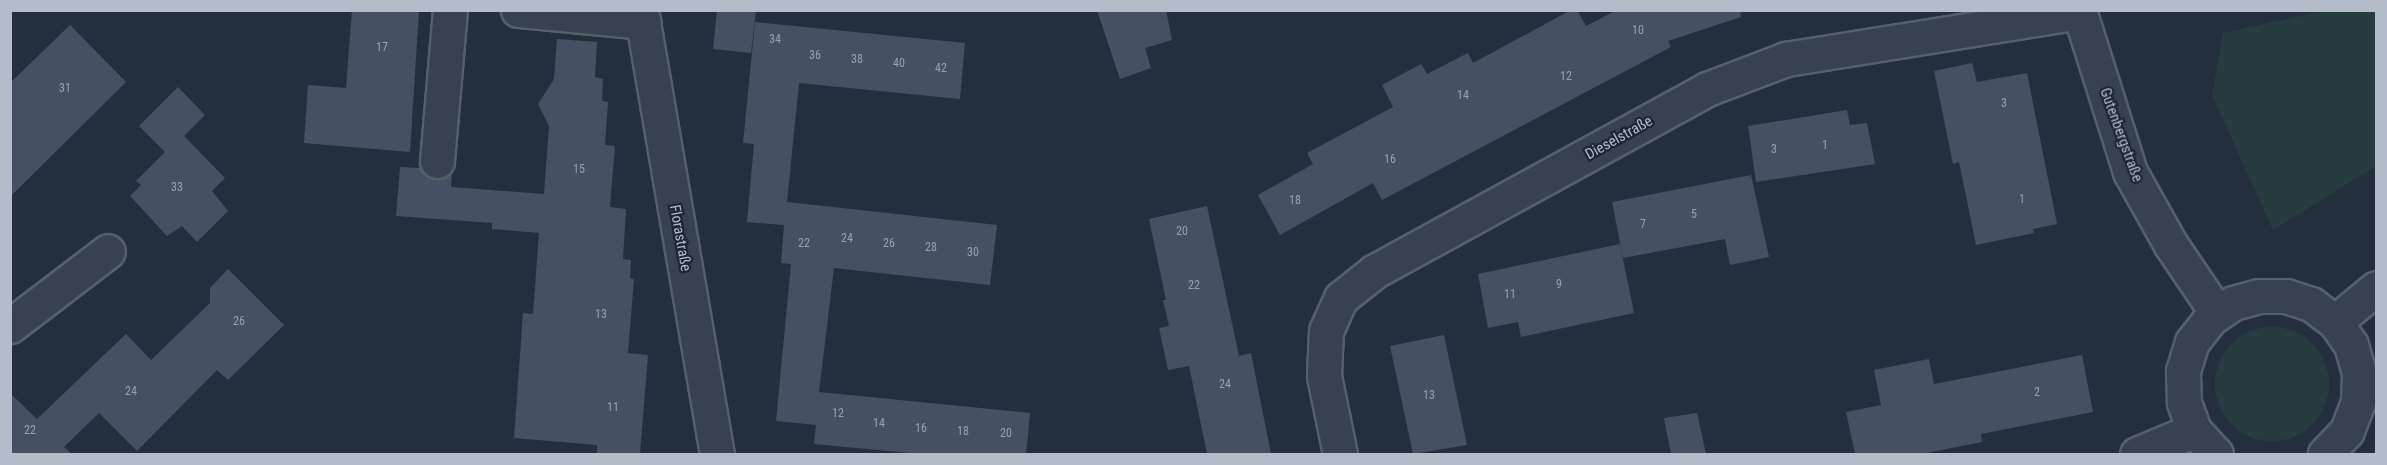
<!DOCTYPE html>
<html>
<head>
<meta charset="utf-8">
<style>
  body { margin:0 }
  #map { position:relative; width:2387px; height:465px; overflow:hidden; background:#242f3e; font-family:"Roboto Condensed",sans-serif }
  div>[style] { position:absolute }
  .green>* { inset:0; background:#263c3f }
  .round { border-radius:50% }
  .building>* { inset:0; background:#455162 }
  .roads { filter:drop-shadow(2px 0 #565f6c) drop-shadow(-2px 0 #565f6c) drop-shadow(0 2px #565f6c) drop-shadow(0 -2px #565f6c) }
  .minor>* { height:33px; margin:-16.5px; padding:0 16.5px; transform-origin:16.5px; border-radius:16.5px; background:#38414e }
  .tertiary>* { height:33px; margin:-16.5px; padding:0 16.5px; transform-origin:16.5px; border-radius:16.5px; background:#38414e }
  span { translate:-50% -50%; white-space:nowrap; text-align:center; line-height:1.15; -webkit-text-stroke:4.5px #1d2633; paint-order:stroke }
  .number-label { font-size:12px; color:#98a1af }
  .number-label span { -webkit-text-stroke-width:0 }
  .street-label { font-size:15px; color:#b4bcc9 }
  .frame { position:absolute; inset:0; border:12px solid #b4bcc9; pointer-events:none }
</style>
</head>
<body>
<div id="map">
  <div class="green">
    <div style="clip-path:polygon(2324px 11px,2376px 11px,2376px 166px,2273px 230px,2212px 95px,2223px 33px)"></div>
    <div class="round" style="left:2215px;top:327px;width:114px;height:114px"></div>
  </div>
  <div class="building">
    <div style="clip-path:polygon(352px 10px,419px 10px,410px 152px,304px 143px,308px 85px,346px 88px)"></div>
    <div style="clip-path:polygon(717px 10px,756px 10px,751px 53px,713px 49px)"></div>
    <div style="clip-path:polygon(1097px 10px,1166px 10px,1172px 40px,1145px 48px,1151px 68px,1120px 79px)"></div>
    <div style="clip-path:polygon(1571px 10px,1577px 10px,1586px 26px,1617px 10px,1740px 10px,1741px 17px,1668px 41px,1671px 47px,1382px 200px,1373px 183px,1280px 235px,1258px 195px,1313px 164px,1307px 153px,1393px 107px,1382px 85px,1421px 64px,1427px 74px,1468px 53px,1473px 63px)"></div>
    <div style="clip-path:polygon(755px 22px,965px 43px,960px 99px,799px 83px,787px 202px,997px 225px,990px 285px,834px 268px,819px 392px,1030px 413px,1026px 454px,920px 454px,814px 444px,816px 425px,776px 421px,791px 264px,781px 263px,784px 225px,747px 222px,754px 144px,743px 143px)"></div>
    <div style="clip-path:polygon(70px 25px,126px 82px,10px 197px,10px 83px)"></div>
    <div style="clip-path:polygon(557px 39px,597px 42px,595px 77px,603px 79px,602px 101px,608px 102px,605px 145px,615px 146px,610px 207px,626px 209px,623px 259px,631px 260px,630px 278px,634px 279px,628px 353px,648px 355px,640px 454px,597px 454px,597px 445px,514px 438px,523px 313px,533px 314px,539px 233px,492px 229px,492px 223px,396px 216px,400px 167px,420px 168px,435px 180px,452px 172px,451px 187px,544px 194px,549px 126px,538px 104px,554px 79px)"></div>
    <div style="clip-path:polygon(1972px 63px,1977px 82px,2027px 73px,2057px 224px,2033px 229px,2034px 233px,1976px 245px,1959px 162px,1953px 164px,1934px 71px)"></div>
    <div style="clip-path:polygon(178px 87px,205px 115px,184px 136px,225px 178px,212px 191px,228px 211px,197px 242px,182px 226px,167px 236px,130px 196px,141px 185px,136px 181px,165px 152px,139px 126px)"></div>
    <div style="clip-path:polygon(1847px 110px,1850px 125px,1867px 123px,1875px 164px,1756px 182px,1748px 126px)"></div>
    <div style="clip-path:polygon(1751px 175px,1769px 257px,1730px 265px,1725px 239px,1623px 258px,1612px 202px)"></div>
    <div style="clip-path:polygon(1207px 206px,1239px 356px,1251px 353px,1271px 454px,1207px 454px,1189px 366px,1168px 370px,1159px 328px,1169px 326px,1163px 300px,1166px 300px,1149px 219px)"></div>
    <div style="clip-path:polygon(1620px 244px,1634px 313px,1521px 337px,1518px 322px,1488px 328px,1478px 274px)"></div>
    <div style="clip-path:polygon(228px 269px,284px 325px,228px 380px,217px 370px,137px 451px,99px 413px,64px 447px,72px 454px,10px 454px,10px 393px,37px 419px,126px 334px,151px 360px,210px 303px,210px 288px)"></div>
    <div style="clip-path:polygon(1444px 335px,1467px 445px,1413px 454px,1390px 346px)"></div>
    <div style="clip-path:polygon(2082px 355px,2093px 412px,1981px 434px,1982px 442px,1921px 454px,1855px 454px,1846px 412px,1881px 405px,1874px 370px,1929px 359px,1934px 384px)"></div>
    <div style="clip-path:polygon(1697px 413px,1706px 454px,1671px 454px,1664px 418px)"></div>
  </div>
  <div class="roads">
    <div class="minor">
      <div style="left:518px;top:10px;width:126px;rotate:5.5deg"></div>
      <div style="left:641px;top:10px;width:450px;rotate:80.3deg"></div>
      <div style="left:2079px;top:10px;width:170px;rotate:72.5deg"></div>
      <div style="left:2130px;top:172px;width:84px;rotate:60.7deg"></div>
      <div style="left:2171px;top:245px;width:82px;rotate:55.9deg"></div>
      <div style="left:437px;top:161px;width:152px;rotate:-85.1deg"></div>
      <div style="left:10px;top:326px;width:123px;rotate:-37.4deg"></div>
      <div style="left:1340px;top:454px;width:80px;rotate:-101.6deg"></div>
      <div style="left:1324px;top:376px;width:45px;rotate:-87.5deg"></div>
      <div style="left:1326px;top:331px;width:36px;rotate:-66deg"></div>
      <div style="left:1341px;top:298px;width:43px;rotate:-38.5deg"></div>
      <div style="left:1375px;top:271px;width:379px;rotate:-28.7deg"></div>
      <div style="left:1707px;top:89px;width:85px;rotate:-20.8deg"></div>
      <div style="left:1786px;top:59px;width:297px;rotate:-9.1deg"></div>
      <div style="left:2137px;top:454px;width:62px;rotate:-22.8deg"></div>
    </div>
    <div class="tertiary">
      <div style="left:2335px;top:322px;width:53px;rotate:-39.7deg"></div>
      <div style="left:2216px;top:454px;width:33px;rotate:-133deg"></div>
      <div style="left:2194px;top:430px;width:30px;rotate:-110deg"></div>
      <div style="left:2184px;top:402px;width:31px;rotate:-92deg"></div>
      <div style="left:2183px;top:371px;width:30px;rotate:-73deg"></div>
      <div style="left:2192px;top:342px;width:31px;rotate:-52deg"></div>
      <div style="left:2211px;top:318px;width:27px;rotate:-34deg"></div>
      <div style="left:2233px;top:303px;width:27px;rotate:-15deg"></div>
      <div style="left:2259px;top:296px;width:27px"></div>
      <div style="left:2286px;top:296px;width:26px;rotate:18deg"></div>
      <div style="left:2311px;top:304px;width:30px;rotate:37deg"></div>
      <div style="left:2335px;top:322px;width:28px;rotate:55deg"></div>
      <div style="left:2351px;top:345px;width:29px;rotate:74deg"></div>
      <div style="left:2359px;top:373px;width:29px;rotate:92deg"></div>
      <div style="left:2358px;top:402px;width:31px;rotate:111deg"></div>
      <div style="left:2347px;top:431px;width:32px;rotate:134deg"></div>
    </div>
  </div>
  <div class="number-label">
    <span style="left:1638px;top:31px">10</span>
    <span style="left:775px;top:40px">34</span>
    <span style="left:382px;top:48px">17</span>
    <span style="left:815px;top:56px">36</span>
    <span style="left:857px;top:60px">38</span>
    <span style="left:899px;top:64px">40</span>
    <span style="left:941px;top:69px">42</span>
    <span style="left:1566px;top:77px">12</span>
    <span style="left:65px;top:89px">31</span>
    <span style="left:1463px;top:96px">14</span>
    <span style="left:2004px;top:104px">3</span>
    <span style="left:1825px;top:146px">1</span>
    <span style="left:1774px;top:150px">3</span>
    <span style="left:1390px;top:160px">16</span>
    <span style="left:579px;top:170px">15</span>
    <span style="left:177px;top:188px">33</span>
    <span style="left:2022px;top:200px">1</span>
    <span style="left:1295px;top:201px">18</span>
    <span style="left:1694px;top:215px">5</span>
    <span style="left:1643px;top:225px">7</span>
    <span style="left:1182px;top:232px">20</span>
    <span style="left:847px;top:239px">24</span>
    <span style="left:804px;top:244px">22</span>
    <span style="left:889px;top:244px">26</span>
    <span style="left:931px;top:248px">28</span>
    <span style="left:973px;top:253px">30</span>
    <span style="left:1559px;top:285px">9</span>
    <span style="left:1194px;top:286px">22</span>
    <span style="left:1510px;top:295px">11</span>
    <span style="left:601px;top:315px">13</span>
    <span style="left:239px;top:322px">26</span>
    <span style="left:1225px;top:385px">24</span>
    <span style="left:131px;top:392px">24</span>
    <span style="left:2037px;top:393px">2</span>
    <span style="left:1429px;top:396px">13</span>
    <span style="left:613px;top:408px">11</span>
    <span style="left:838px;top:414px">12</span>
    <span style="left:879px;top:424px">14</span>
    <span style="left:921px;top:429px">16</span>
    <span style="left:30px;top:431px">22</span>
    <span style="left:963px;top:432px">18</span>
    <span style="left:1006px;top:434px">20</span>
  </div>
  <div class="street-label">
    <span style="left:2121px;top:135px;rotate:70deg">Gutenbergstraße</span>
    <span style="left:1619px;top:138px;rotate:-29deg">Dieselstraße</span>
    <span style="left:680px;top:238px;rotate:80deg">Florastraße</span>
  </div>
  <div class="frame"></div>
</div>
</body>
</html>
